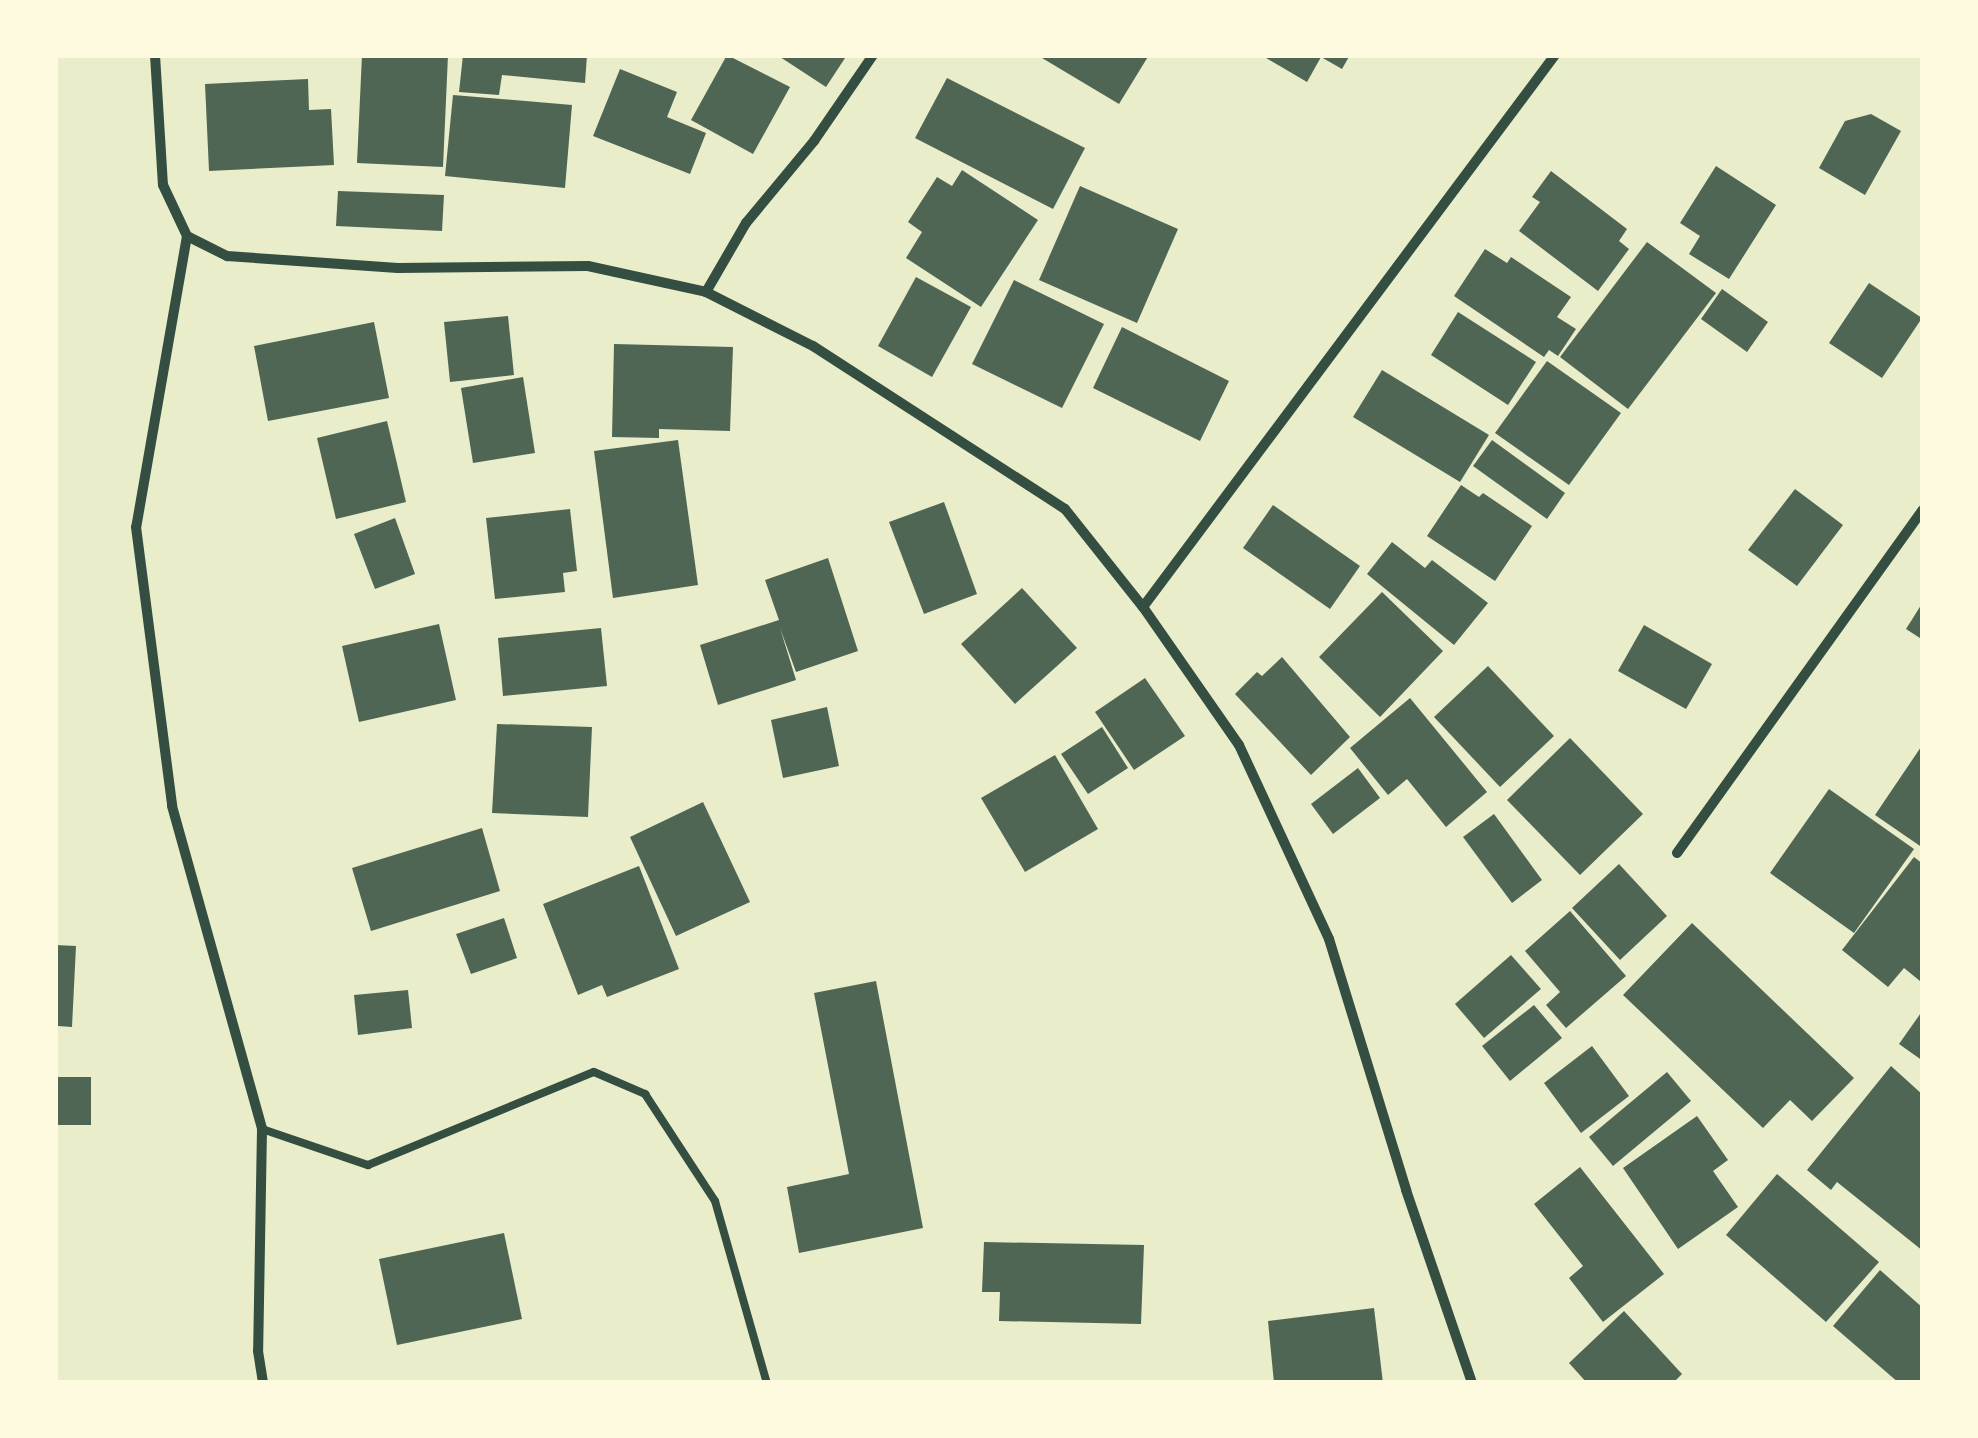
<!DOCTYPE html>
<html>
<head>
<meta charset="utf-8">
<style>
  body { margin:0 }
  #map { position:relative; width:1978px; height:1438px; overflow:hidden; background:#e9edc9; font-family:Mulish,sans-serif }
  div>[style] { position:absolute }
  .building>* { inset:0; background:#4f6655 }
  .service>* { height:8px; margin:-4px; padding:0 4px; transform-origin:4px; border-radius:4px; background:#344e41 }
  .minor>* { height:10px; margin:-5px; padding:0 5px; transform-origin:5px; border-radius:5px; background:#344e41 }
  span { translate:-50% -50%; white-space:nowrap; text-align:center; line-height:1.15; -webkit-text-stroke:8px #fefae0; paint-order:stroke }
  .frame { position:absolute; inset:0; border:58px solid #fefae0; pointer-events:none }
</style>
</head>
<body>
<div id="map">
  <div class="building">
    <div style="clip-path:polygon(362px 55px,448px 55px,443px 167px,357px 163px)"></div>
    <div style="clip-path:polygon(463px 55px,587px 55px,585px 83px,502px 75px,499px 95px,459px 92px)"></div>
    <div style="clip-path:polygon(727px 55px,790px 87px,753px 154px,691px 120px)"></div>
    <div style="clip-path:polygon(777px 55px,847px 55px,826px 87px)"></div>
    <div style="clip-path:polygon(1037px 55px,1149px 55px,1119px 104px)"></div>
    <div style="clip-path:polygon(1261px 55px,1350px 55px,1342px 69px,1321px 57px,1307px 82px)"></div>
    <div style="clip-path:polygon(620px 69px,677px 92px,667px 117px,706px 133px,690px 174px,593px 136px)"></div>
    <div style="clip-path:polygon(947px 78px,1085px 148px,1053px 209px,915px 138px)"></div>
    <div style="clip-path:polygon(308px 79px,309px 110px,331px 109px,334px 165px,209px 171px,205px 84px)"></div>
    <div style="clip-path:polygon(453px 95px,572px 105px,565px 188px,445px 176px)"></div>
    <div style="clip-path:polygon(1871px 114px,1901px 131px,1865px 195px,1819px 168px,1845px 121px)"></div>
    <div style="clip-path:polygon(1716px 166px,1776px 205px,1729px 279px,1689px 254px,1700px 236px,1680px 223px)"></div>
    <div style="clip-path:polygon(962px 170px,1038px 220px,981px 307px,906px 258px,922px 232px,908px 222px,937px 177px,952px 186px)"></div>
    <div style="clip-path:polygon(1551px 171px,1627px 229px,1619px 241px,1629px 249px,1598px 291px,1519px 231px,1540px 202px,1532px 197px)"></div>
    <div style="clip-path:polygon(1080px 186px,1178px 229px,1137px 323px,1039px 280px)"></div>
    <div style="clip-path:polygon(338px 191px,444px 195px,442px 231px,336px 226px)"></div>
    <div style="clip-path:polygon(1647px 242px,1716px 293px,1628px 409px,1560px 357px)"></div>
    <div style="clip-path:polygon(1485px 249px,1507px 263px,1511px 257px,1571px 297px,1557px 317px,1576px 329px,1558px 356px,1549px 350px,1544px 357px,1454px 296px)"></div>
    <div style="clip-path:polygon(916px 277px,971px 307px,932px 377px,878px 346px)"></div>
    <div style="clip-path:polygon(1014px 280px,1104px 324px,1062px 408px,972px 364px)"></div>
    <div style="clip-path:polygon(1869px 283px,1922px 318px,1882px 378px,1829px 343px)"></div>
    <div style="clip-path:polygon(1722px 289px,1768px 322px,1747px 352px,1701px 319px)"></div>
    <div style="clip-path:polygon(1458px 312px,1536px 362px,1508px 405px,1431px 355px)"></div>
    <div style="clip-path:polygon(508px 316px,514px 375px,450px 382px,444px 322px)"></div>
    <div style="clip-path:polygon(374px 322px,389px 398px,268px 421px,254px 346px)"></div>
    <div style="clip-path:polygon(1122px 327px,1229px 381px,1200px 441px,1093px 388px)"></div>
    <div style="clip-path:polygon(614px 344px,733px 347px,730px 431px,659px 429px,659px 438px,612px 437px)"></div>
    <div style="clip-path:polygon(1547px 361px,1621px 413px,1569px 485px,1495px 433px)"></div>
    <div style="clip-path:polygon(1382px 370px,1489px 435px,1460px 482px,1353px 417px)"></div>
    <div style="clip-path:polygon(523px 377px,535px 453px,473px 463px,461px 388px)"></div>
    <div style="clip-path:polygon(387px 421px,406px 502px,336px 519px,317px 438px)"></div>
    <div style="clip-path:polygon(678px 440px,698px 585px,613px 598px,594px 451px)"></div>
    <div style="clip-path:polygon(1492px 440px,1565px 493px,1547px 519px,1473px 466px)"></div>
    <div style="clip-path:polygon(1461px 485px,1479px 497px,1483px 493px,1532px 526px,1495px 581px,1427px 536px)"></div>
    <div style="clip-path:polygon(1795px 489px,1843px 525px,1797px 586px,1748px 550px)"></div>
    <div style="clip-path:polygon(944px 502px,977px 594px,924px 614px,889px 522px)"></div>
    <div style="clip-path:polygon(1273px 505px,1360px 566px,1330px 609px,1243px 548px)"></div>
    <div style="clip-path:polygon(570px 509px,577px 571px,563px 573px,565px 592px,495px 599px,486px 518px)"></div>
    <div style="clip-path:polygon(395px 518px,415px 574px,375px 589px,354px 534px)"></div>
    <div style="clip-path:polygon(1392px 542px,1425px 568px,1432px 560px,1488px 603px,1454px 645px,1367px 574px)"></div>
    <div style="clip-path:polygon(828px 558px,858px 651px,796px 672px,780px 628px,796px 680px,718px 705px,700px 645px,779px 620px,765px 580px)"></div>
    <div style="clip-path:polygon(1022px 588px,1077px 648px,1015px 704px,961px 644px)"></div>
    <div style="clip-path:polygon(1382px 592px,1443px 651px,1380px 717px,1319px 657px)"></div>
    <div style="clip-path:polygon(1923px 602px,1923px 640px,1906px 629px)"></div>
    <div style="clip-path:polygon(439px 624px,456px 700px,359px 722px,342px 646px)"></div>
    <div style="clip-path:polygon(1644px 625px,1712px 664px,1686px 709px,1618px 671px)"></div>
    <div style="clip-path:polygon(601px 628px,607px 686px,503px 696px,498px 638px)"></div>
    <div style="clip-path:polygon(1282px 657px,1350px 737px,1311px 775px,1235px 694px,1257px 672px,1262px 676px)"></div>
    <div style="clip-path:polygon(1488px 666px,1554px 736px,1500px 787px,1434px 717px)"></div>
    <div style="clip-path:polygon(1145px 678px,1185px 736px,1134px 770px,1095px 712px)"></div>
    <div style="clip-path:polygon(1410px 698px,1487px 792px,1446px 827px,1407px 779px,1388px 795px,1350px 748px)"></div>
    <div style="clip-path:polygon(827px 707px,839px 766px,783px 778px,771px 720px)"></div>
    <div style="clip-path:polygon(497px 724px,592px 727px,588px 817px,492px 813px)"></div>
    <div style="clip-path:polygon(1102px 727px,1128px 768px,1088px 794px,1061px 754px)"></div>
    <div style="clip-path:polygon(1570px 738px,1643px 814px,1580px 875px,1507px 800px)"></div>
    <div style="clip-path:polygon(1923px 744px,1923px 848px,1875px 815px)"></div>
    <div style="clip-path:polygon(1055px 755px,1098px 829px,1025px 872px,981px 798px)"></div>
    <div style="clip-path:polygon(1358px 768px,1380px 798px,1333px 834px,1311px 804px)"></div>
    <div style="clip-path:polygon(1829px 789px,1914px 849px,1854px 933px,1770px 873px)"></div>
    <div style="clip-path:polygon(703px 802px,750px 902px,676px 936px,630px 837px)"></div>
    <div style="clip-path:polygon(1494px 814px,1542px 880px,1512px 903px,1463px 837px)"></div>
    <div style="clip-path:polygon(482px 828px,500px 891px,371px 931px,352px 868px)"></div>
    <div style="clip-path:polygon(1914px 857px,1923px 864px,1923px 978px,1920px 981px,1904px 968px,1888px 987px,1842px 950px)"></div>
    <div style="clip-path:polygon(1619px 864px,1667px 916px,1620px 960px,1572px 908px)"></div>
    <div style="clip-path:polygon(639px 866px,679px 969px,607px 997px,602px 985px,578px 995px,543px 904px)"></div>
    <div style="clip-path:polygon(1570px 911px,1626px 976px,1566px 1028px,1546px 1005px,1560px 992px,1525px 951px)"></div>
    <div style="clip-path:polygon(504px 918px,517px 958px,471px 974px,456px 934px)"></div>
    <div style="clip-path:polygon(1692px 923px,1854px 1078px,1812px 1121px,1790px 1100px,1763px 1128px,1623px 995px)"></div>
    <div style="clip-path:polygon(55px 945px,76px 946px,72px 1027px,58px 1026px,58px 1033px)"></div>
    <div style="clip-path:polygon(1511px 955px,1541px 989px,1484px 1038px,1455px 1004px)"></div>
    <div style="clip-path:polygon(876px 981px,923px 1228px,799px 1253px,787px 1187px,849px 1174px,814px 993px)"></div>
    <div style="clip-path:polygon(408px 990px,412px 1028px,358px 1035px,354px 995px)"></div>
    <div style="clip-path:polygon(1534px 1005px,1562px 1038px,1510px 1081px,1482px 1046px)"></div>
    <div style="clip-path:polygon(1923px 1010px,1923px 1061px,1899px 1044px)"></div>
    <div style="clip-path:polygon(1592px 1046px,1629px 1096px,1581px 1133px,1544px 1083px)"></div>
    <div style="clip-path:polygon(1891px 1066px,1923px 1095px,1923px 1251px,1837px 1182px,1831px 1190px,1807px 1170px)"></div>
    <div style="clip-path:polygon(1667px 1072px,1691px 1101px,1613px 1166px,1589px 1137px)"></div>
    <div style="clip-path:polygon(55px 1077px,91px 1077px,91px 1125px,55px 1125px)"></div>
    <div style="clip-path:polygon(1697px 1116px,1728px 1160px,1713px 1171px,1738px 1207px,1678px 1249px,1623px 1168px)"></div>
    <div style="clip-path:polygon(1580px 1167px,1664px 1274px,1603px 1322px,1569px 1278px,1583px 1266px,1534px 1204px)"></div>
    <div style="clip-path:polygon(1777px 1174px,1879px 1262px,1826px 1322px,1726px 1235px)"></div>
    <div style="clip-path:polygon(504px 1233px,522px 1319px,397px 1345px,379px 1259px)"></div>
    <div style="clip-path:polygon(984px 1242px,1144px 1245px,1141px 1324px,999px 1321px,1000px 1292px,982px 1292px)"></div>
    <div style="clip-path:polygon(1880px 1270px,1923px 1308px,1923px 1383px,1899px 1383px,1833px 1326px)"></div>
    <div style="clip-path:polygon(1374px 1308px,1383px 1383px,1274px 1383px,1268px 1321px)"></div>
    <div style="clip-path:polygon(1624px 1311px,1682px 1374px,1673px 1383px,1587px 1383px,1569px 1363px)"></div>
  </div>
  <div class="service">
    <div style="left:262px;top:1129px;width:112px;rotate:18.8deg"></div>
    <div style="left:368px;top:1165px;width:244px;rotate:-22.4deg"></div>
    <div style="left:594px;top:1072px;width:56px;rotate:23.3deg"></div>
    <div style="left:645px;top:1094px;width:128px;rotate:56.8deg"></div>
    <div style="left:715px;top:1201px;width:189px;rotate:74.1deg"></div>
  </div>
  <div class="minor">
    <div style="left:155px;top:55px;width:130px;rotate:86.5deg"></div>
    <div style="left:163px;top:185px;width:56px;rotate:64.8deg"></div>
    <div style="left:187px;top:236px;width:295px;rotate:99.9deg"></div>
    <div style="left:136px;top:527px;width:281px;rotate:82.6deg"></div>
    <div style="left:172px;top:806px;width:335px;rotate:74.4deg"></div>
    <div style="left:262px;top:1129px;width:222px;rotate:91deg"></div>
    <div style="left:258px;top:1351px;width:32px;rotate:81deg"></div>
    <div style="left:187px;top:236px;width:45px;rotate:26.6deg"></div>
    <div style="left:227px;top:256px;width:171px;rotate:4deg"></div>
    <div style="left:398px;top:268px;width:190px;rotate:-0.6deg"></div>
    <div style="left:588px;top:266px;width:121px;rotate:12.4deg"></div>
    <div style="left:706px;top:292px;width:120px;rotate:26.8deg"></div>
    <div style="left:813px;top:346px;width:300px;rotate:32.9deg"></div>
    <div style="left:1065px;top:509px;width:125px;rotate:51.5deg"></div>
    <div style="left:1143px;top:607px;width:168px;rotate:55.2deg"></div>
    <div style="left:1239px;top:745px;width:214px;rotate:65.1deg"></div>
    <div style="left:1329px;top:939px;width:263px;rotate:72.9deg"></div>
    <div style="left:1406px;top:1190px;width:204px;rotate:71.1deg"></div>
    <div style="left:706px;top:292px;width:80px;rotate:-59.9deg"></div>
    <div style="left:746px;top:223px;width:107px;rotate:-50.3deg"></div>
    <div style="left:814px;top:141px;width:104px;rotate:-55.5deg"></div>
    <div style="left:1143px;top:607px;width:689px;rotate:-53.26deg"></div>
    <div style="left:1677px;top:853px;width:422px;rotate:-54.4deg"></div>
  </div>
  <div class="frame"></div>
</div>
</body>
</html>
